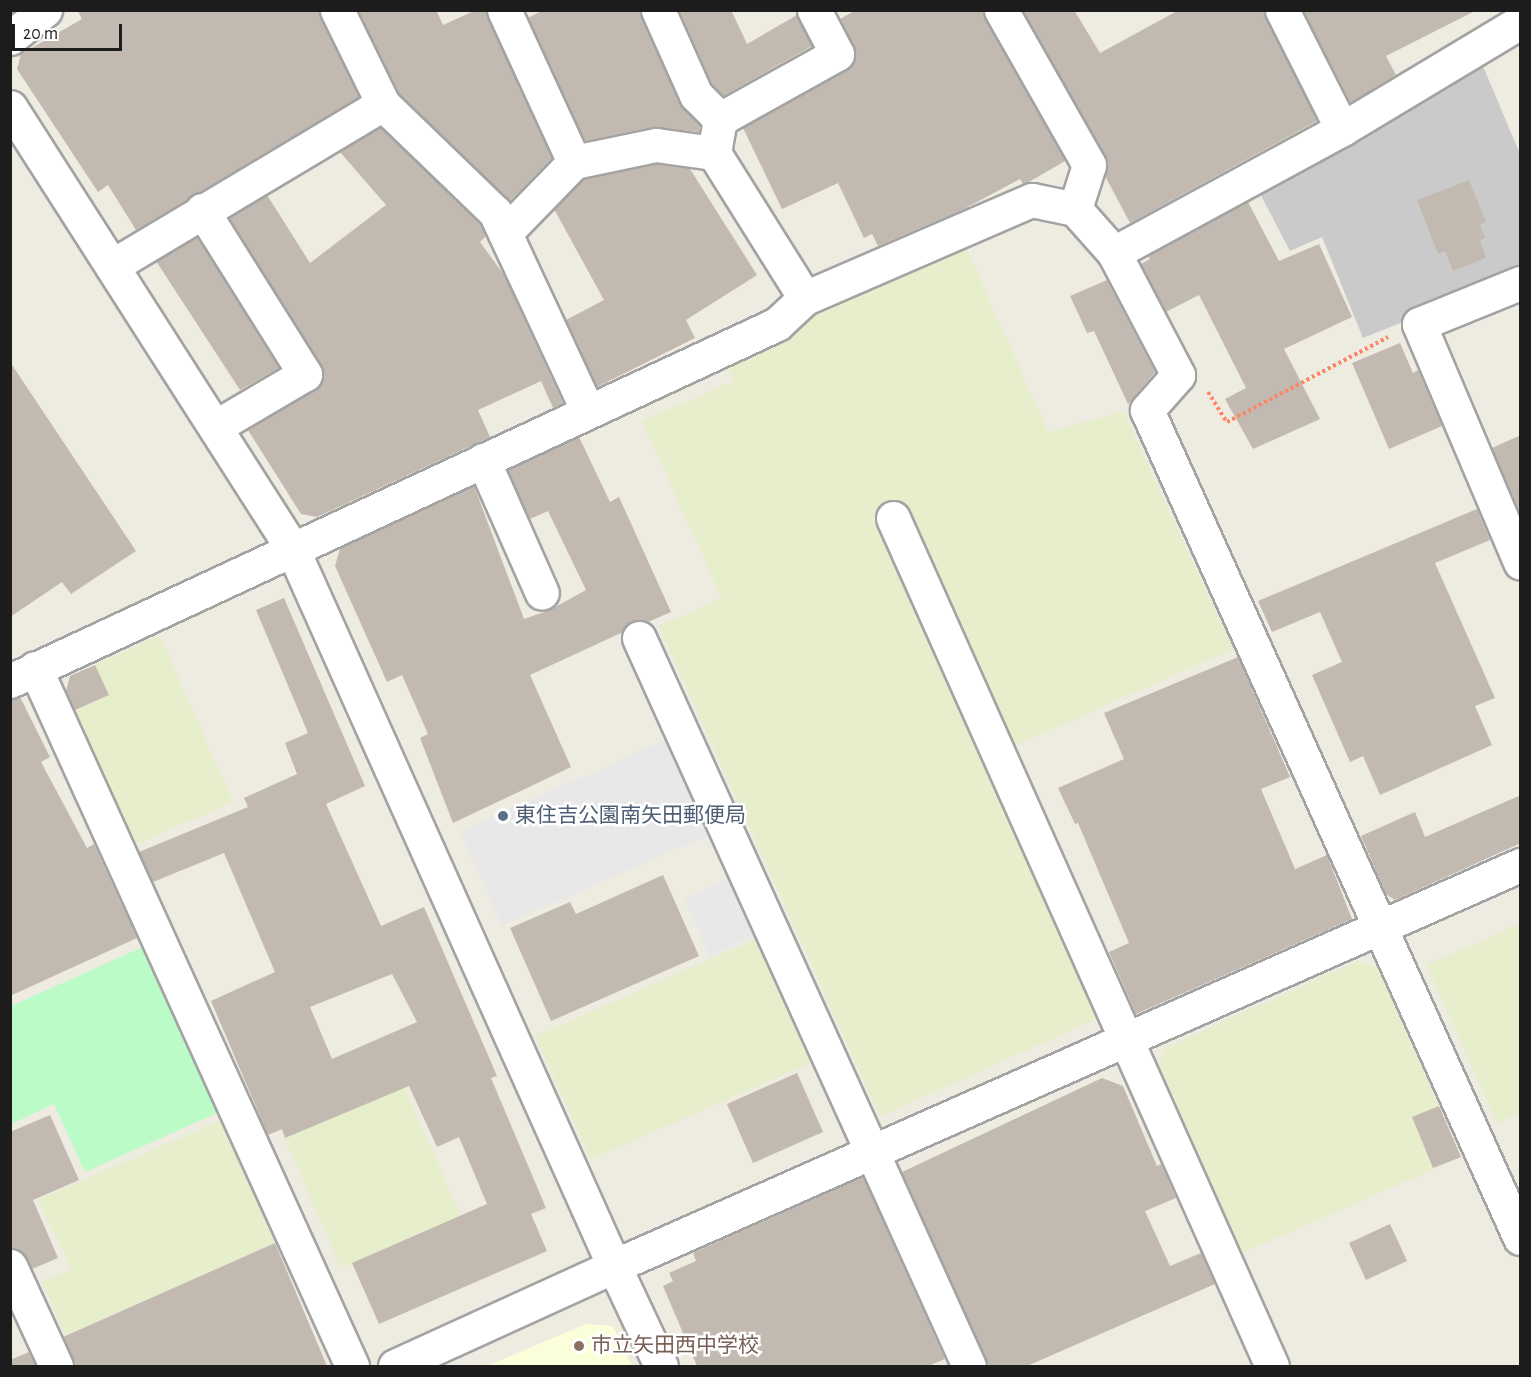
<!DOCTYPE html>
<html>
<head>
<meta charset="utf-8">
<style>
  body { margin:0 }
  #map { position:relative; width:1531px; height:1377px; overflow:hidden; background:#eeebe1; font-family:"Alegreya Sans","Noto Sans JP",sans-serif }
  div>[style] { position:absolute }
  .education>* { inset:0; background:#faffda }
  .religious>* { inset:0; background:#cacaca }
  .farmland>* { inset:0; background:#e7eecb }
  .park>* { inset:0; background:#bbfbc8 }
  .parking>* { inset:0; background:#e8e8e8 }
  .building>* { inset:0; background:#c2bab1 }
  .path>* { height:4px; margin-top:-2px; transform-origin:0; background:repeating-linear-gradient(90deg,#ff8562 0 3px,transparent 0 6px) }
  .roads { filter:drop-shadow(2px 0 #a3a3a3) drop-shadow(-2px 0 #a3a3a3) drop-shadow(0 2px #a3a3a3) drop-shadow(0 -2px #a3a3a3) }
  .minor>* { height:33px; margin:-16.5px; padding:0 16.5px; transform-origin:16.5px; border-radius:16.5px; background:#fff }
  .dots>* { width:16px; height:16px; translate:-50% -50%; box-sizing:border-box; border:3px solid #fff; border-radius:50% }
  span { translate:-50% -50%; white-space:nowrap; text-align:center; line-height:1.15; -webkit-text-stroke:5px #fff; paint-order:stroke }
  .service-label { font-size:21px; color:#4e5e75 }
  .left { translate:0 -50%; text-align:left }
  .education-label { font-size:21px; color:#785e54 }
  .frame { position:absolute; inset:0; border:12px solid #1c1c1c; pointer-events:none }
  .scale { position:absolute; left:12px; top:24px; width:110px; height:27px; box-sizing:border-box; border:3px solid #1c1c1c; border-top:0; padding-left:8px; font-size:18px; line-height:21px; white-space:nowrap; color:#1c1c1c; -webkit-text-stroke:4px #fff; paint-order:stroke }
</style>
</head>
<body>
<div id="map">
  <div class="education">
    <div style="clip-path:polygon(586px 1324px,613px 1326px,632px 1366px,487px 1366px)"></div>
  </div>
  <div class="religious">
    <div style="clip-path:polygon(1480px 59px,1520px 154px,1520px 275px,1363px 338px,1322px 237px,1290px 251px,1256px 186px)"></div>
  </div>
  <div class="farmland">
    <div style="clip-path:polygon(963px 241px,1048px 432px,1123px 412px,1233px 649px,991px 756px,1101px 1017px,880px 1116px,659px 626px,722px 598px,642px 421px,734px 381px,722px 354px)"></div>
    <div style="clip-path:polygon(160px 636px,233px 802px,132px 846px,72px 711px,109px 695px,95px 665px)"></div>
    <div style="clip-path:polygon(1520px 924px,1520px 1113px,1497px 1123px,1427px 965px)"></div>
    <div style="clip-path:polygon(760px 937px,815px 1061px,591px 1159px,536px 1036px)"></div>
    <div style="clip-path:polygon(1358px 961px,1377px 967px,1461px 1157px,1242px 1253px,1159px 1064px,1166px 1048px)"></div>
    <div style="clip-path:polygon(404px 1087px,461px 1216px,341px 1268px,285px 1138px)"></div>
    <div style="clip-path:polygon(220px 1121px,275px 1243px,66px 1335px,42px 1282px,72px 1269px,37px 1200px)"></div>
  </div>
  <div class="park">
    <div style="clip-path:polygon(143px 947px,217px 1113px,85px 1172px,54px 1104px,11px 1124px,11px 1006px)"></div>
  </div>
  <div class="parking">
    <div style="clip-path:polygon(666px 740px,708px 835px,502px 926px,460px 831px)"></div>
    <div style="clip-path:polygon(728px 879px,754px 936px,709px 956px,685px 898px)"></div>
  </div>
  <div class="building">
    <div style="clip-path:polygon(77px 10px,319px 10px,359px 97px,136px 230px,108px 185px,98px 192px,17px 69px,21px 54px,82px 19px)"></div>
    <div style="clip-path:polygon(358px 10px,436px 10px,443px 25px,476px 10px,486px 10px,552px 158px,510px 201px,398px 93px)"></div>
    <div style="clip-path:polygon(543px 10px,640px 10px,679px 103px,700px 125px,699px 132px,653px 127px,585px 141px,528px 18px)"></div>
    <div style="clip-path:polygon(679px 10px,731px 10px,747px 44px,797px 15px,812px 46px,723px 96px,712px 84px)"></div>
    <div style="clip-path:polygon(856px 10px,982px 10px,1065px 161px,1029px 182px,1023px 184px,1020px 179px,962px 210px,878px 246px,872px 234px,864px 238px,838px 183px,782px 209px,743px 128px,853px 64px,854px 46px,840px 19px)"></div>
    <div style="clip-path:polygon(1023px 10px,1074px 10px,1100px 53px,1179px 10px,1264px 10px,1317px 121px,1130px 223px,1105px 176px,1105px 156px)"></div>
    <div style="clip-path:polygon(1303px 10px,1477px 10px,1386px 56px,1396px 75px,1350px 103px)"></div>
    <div style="clip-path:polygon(380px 127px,479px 223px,486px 236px,480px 242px,504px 275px,563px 403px,553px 408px,541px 381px,478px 410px,490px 437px,317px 517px,301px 514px,248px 430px,315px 390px,324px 373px,229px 218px,267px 195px,310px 263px,386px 205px,340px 152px)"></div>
    <div style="clip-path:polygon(657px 164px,690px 169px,757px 275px,686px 320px,695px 338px,597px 387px,566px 320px,604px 300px,554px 209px,583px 179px)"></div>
    <div style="clip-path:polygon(1469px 180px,1486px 222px,1480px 225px,1485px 238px,1480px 240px,1486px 258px,1453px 271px,1445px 251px,1438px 254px,1417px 200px)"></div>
    <div style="clip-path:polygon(1248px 202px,1279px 261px,1319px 244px,1352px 317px,1284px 349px,1320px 419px,1253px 449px,1225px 399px,1246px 388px,1199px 295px,1166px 312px,1141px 264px,1150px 259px,1148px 256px)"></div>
    <div style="clip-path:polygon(197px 237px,279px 368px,240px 390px,156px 261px)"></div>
    <div style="clip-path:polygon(1107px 280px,1155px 372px,1128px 404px,1094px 331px,1087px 333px,1070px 296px)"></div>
    <div style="clip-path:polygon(1400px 343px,1413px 373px,1418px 370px,1442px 426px,1389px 449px,1352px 363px)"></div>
    <div style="clip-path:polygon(10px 362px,136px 551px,71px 594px,62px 582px,10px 617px)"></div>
    <div style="clip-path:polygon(1521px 435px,1521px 515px,1492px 448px)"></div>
    <div style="clip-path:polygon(579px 437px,610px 502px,619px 497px,671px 612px,648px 622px,632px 621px,621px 633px,530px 675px,571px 767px,453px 823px,420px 738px,428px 734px,402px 675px,387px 682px,335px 566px,340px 548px,474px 486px,524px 619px,550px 610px,586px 590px,548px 511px,530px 519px,508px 470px)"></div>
    <div style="clip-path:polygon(1477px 509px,1490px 540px,1435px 563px,1495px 698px,1475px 706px,1492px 745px,1380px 795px,1363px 756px,1350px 762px,1312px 675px,1342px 662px,1320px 612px,1272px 632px,1258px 601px)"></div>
    <div style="clip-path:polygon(evenodd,284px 598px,365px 786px,326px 804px,381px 926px,424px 907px,497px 1076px,491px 1078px,546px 1208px,531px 1214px,547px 1251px,379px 1324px,352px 1263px,487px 1204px,459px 1137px,437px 1147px,409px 1086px,285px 1138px,282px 1129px,268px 1135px,211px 1001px,275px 972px,224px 853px,153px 882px,139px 852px,248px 807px,244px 798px,297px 774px,285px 743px,308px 733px,256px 610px,284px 598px,392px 974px,417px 1022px,332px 1059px,310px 1007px,392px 974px)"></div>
    <div style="clip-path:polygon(1238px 657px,1290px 777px,1261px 789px,1295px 869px,1327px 855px,1352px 919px,1136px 1014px,1109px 952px,1129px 943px,1078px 823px,1075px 824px,1058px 788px,1124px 759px,1104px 713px)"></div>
    <div style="clip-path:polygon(95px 665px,109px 695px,75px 710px,66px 691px,70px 676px)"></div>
    <div style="clip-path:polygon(20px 697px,50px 757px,41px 762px,87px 848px,94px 844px,137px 938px,10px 996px,10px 699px)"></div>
    <div style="clip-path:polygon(1521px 795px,1521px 843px,1395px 900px,1386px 894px,1361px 836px,1415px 812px,1425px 837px)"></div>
    <div style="clip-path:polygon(663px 875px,699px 956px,551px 1021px,510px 928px,570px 902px,576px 914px)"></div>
    <div style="clip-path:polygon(797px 1073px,823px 1132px,753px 1163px,727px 1104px)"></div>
    <div style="clip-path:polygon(1102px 1078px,1123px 1086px,1157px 1166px,1161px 1164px,1176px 1198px,1145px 1211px,1170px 1266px,1201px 1253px,1215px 1284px,1027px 1366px,989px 1366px,902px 1172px)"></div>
    <div style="clip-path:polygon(1439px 1106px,1461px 1157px,1433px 1168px,1412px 1117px)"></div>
    <div style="clip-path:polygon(50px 1115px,79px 1180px,33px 1200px,58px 1258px,32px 1269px,21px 1251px,10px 1247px,10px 1132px)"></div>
    <div style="clip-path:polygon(863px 1177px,945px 1359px,928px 1366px,697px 1366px,663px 1286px,673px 1281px,669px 1273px,696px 1261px,693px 1253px)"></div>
    <div style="clip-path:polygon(1390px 1224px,1407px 1261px,1366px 1280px,1349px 1243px)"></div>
    <div style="clip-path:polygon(275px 1243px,327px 1366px,75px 1366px,63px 1337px)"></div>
    <div style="clip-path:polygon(29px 1352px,36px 1366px,10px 1366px,10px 1360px)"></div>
  </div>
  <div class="path">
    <div style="left:1208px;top:392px;width:36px;rotate:58deg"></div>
    <div style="left:1227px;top:422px;width:182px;rotate:-27.8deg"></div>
  </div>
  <div class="roads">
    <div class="minor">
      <div style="left:337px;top:10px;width:105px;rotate:63.9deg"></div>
      <div style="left:383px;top:104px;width:156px;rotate:44deg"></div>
      <div style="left:495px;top:212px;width:220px;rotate:65deg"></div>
      <div style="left:504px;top:10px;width:167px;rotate:65.3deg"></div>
      <div style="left:574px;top:162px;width:99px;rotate:134.2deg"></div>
      <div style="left:658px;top:10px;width:93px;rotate:65.9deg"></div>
      <div style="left:696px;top:95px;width:34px;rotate:45deg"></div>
      <div style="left:720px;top:119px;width:35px;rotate:100deg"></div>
      <div style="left:714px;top:153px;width:171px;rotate:57.9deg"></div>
      <div style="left:805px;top:298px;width:247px;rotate:-23.4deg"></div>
      <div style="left:1032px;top:200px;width:44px;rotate:11.8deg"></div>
      <div style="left:1075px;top:209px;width:59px;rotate:48.4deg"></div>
      <div style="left:1114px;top:253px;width:138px;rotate:62.3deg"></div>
      <div style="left:1178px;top:375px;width:47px;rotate:131.5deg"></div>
      <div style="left:1147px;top:410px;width:908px;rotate:65.75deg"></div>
      <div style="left:1001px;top:10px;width:178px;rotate:60.4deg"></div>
      <div style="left:1089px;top:165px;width:46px;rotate:107.7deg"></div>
      <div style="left:1282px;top:10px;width:133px;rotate:63.2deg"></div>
      <div style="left:10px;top:38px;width:45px;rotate:-38.7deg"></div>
      <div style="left:10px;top:107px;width:523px;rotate:57.4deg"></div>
      <div style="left:292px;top:548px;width:787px;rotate:65.85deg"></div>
      <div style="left:614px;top:1266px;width:991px;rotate:-23.87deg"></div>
      <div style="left:720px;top:119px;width:134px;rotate:-29.1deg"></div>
      <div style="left:837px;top:54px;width:50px;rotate:-117.6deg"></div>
      <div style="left:574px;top:162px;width:84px;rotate:-11.7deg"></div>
      <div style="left:656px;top:145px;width:59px;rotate:7.9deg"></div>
      <div style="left:202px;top:210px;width:194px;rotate:57.9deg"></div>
      <div style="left:305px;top:374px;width:104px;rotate:149.5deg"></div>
      <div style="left:1114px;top:253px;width:260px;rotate:-28.5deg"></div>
      <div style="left:1342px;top:129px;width:208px;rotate:-31deg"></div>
      <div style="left:112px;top:266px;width:316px;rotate:-30.9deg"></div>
      <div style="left:1520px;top:283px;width:109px;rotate:157.9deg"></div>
      <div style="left:1419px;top:324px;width:259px;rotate:67deg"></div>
      <div style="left:483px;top:460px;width:145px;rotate:66.1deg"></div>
      <div style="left:893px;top:518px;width:929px;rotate:65.92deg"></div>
      <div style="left:639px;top:638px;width:799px;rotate:65.62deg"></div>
      <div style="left:35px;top:668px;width:767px;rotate:65.57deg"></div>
      <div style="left:10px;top:681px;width:846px;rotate:-24.96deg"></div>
      <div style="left:777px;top:324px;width:38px;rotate:-43deg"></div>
      <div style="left:10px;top:1266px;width:110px;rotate:65.3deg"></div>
      <div style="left:395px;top:1366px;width:241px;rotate:-24.5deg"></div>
      <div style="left:614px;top:1266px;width:110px;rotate:64.8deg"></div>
    </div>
  </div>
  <div class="dots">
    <div style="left:503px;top:816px;background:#5c6f8a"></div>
    <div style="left:579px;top:1346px;background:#8d6e63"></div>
  </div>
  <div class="service-label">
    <span class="left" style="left:515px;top:816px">東住吉公園南矢田郵便局</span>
  </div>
  <div class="education-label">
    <span class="left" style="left:591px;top:1346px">市立矢田西中学校</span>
  </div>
  <div class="frame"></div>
  <div class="scale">20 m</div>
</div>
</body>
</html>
